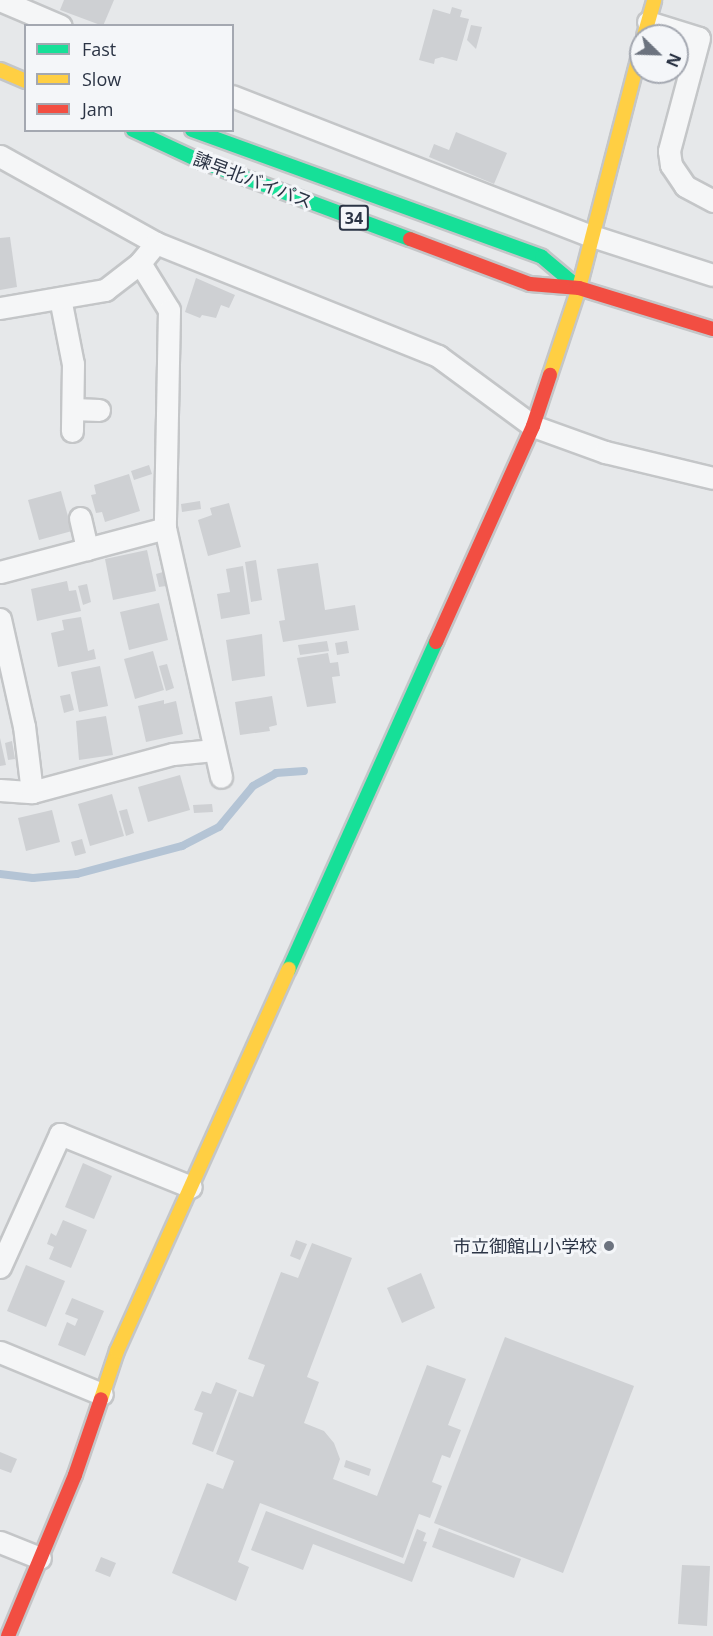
<!DOCTYPE html>
<html>
<head>
<meta charset="utf-8">
<style>
  body { margin:0 }
  #map { position:relative; width:713px; height:1636px; overflow:hidden; background:#e6e8ea; font-family:"Open Sans","Noto Sans JP",sans-serif }
  div>[style] { position:absolute }
  .stream>* { height:8px; margin:-4px; padding:0 4px; transform-origin:4px; border-radius:4px; background:#b4c4d5 }
  .building>* { inset:0; background:#ced0d3 }
  .roads { filter:drop-shadow(2px 0 #c4c6c8) drop-shadow(-2px 0 #c4c6c8) drop-shadow(0 2px #c4c6c8) drop-shadow(0 -2px #c4c6c8) }
  .street>* { height:21px; margin:-10.5px; padding:0 10.5px; transform-origin:10.5px; border-radius:10.5px; background:#f5f6f7 }
  .fast>* { height:14px; margin:-7px; padding:0 7px; transform-origin:7px; border-radius:7px; background:#16e098 }
  .slow>* { height:14px; margin:-7px; padding:0 7px; transform-origin:7px; border-radius:7px; background:#ffcf43 }
  .jam>* { height:14px; margin:-7px; padding:0 7px; transform-origin:7px; border-radius:7px; background:#f24e42 }
  .dots>* { width:16px; height:16px; translate:-50% -50%; box-sizing:border-box; border:3px solid #f4f6f9; border-radius:50% }
  span { translate:-50% -50%; white-space:nowrap; text-align:center; line-height:1.15; -webkit-text-stroke:6px #f4f6f9; paint-order:stroke }
  .shield-label span { padding:2px 4px; background:#f4f6f9; border:2px solid; border-radius:4px; -webkit-text-stroke-width:0 }
  .shield-label { font-size:16px; color:#2b3445; font-weight:700 }
  .street-label { font-size:18px; color:#2b3445 }
  .poi-label { font-size:18px; color:#2b3445 }
  .right { translate:-100% -50%; text-align:right }
  .legend { position:absolute; left:24px; top:24px; width:210px; height:108px; box-sizing:border-box; background:#f4f6f9; border:2px solid #a4a8b1; margin:0; padding:8px 10px; list-style:none; font-size:18px; color:#2b3445 }
  .legend li { display:flex; align-items:center; gap:12px; height:30px }
  .legend b { width:30px; border:2px solid #a4a8b1 }
  .north { position:absolute; left:629px; top:24px; width:60px; height:60px; box-sizing:border-box; background:#f4f6f9; border:2px solid #a4a8b1; border-radius:50%; rotate:113deg; font-size:16px; font-weight:700; line-height:24px; text-align:center; color:#2b3445 }
  .north::after { content:''; display:block; margin:auto; width:21px; height:27px; background:#6c737f; clip-path:polygon(50% 0,100% 100%,50% 72%,0 100%) }
</style>
</head>
<body>
<div id="map">
  <div class="stream">
    <div style="left:0;top:874px;width:33px;rotate:7deg"></div>
    <div style="left:33px;top:878px;width:44px;rotate:-5.2deg"></div>
    <div style="left:77px;top:874px;width:109px;rotate:-14.9deg"></div>
    <div style="left:182px;top:846px;width:42px;rotate:-27.2deg"></div>
    <div style="left:219px;top:827px;width:53px;rotate:-50.3deg"></div>
    <div style="left:253px;top:786px;width:26px;rotate:-29deg"></div>
    <div style="left:276px;top:773px;width:28px;rotate:-4deg"></div>
  </div>
  <div class="building">
    <div style="clip-path:polygon(64px 0,114px 0,103px 26px,60px 10px)"></div>
    <div style="clip-path:polygon(452px 7px,462px 10px,460px 17px,469px 19px,457px 61px,442px 57px,435px 59px,434px 64px,419px 60px,433px 9px,450px 14px)"></div>
    <div style="clip-path:polygon(471px 25px,482px 27px,476px 49px,467px 40px)"></div>
    <div style="clip-path:polygon(456px 132px,507px 153px,494px 184px,429px 157px,434px 144px,449px 150px)"></div>
    <div style="clip-path:polygon(10px 237px,17px 287px,0 290px,0 238px)"></div>
    <div style="clip-path:polygon(196px 278px,235px 295px,229px 308px,221px 305px,216px 318px,202px 315px,200px 318px,185px 312px)"></div>
    <div style="clip-path:polygon(149px 465px,152px 474px,134px 480px,131px 471px)"></div>
    <div style="clip-path:polygon(129px 474px,140px 511px,105px 522px,102px 512px,96px 513px,91px 495px,96px 494px,94px 485px)"></div>
    <div style="clip-path:polygon(61px 491px,72px 531px,39px 540px,28px 500px)"></div>
    <div style="clip-path:polygon(200px 501px,201px 509px,182px 512px,181px 504px)"></div>
    <div style="clip-path:polygon(229px 503px,241px 547px,208px 556px,198px 520px,212px 515px,210px 508px)"></div>
    <div style="clip-path:polygon(147px 550px,156px 591px,113px 600px,105px 559px)"></div>
    <div style="clip-path:polygon(256px 560px,262px 600px,251px 602px,245px 562px)"></div>
    <div style="clip-path:polygon(318px 563px,325px 610px,355px 605px,359px 630px,283px 642px,279px 621px,285px 620px,277px 569px)"></div>
    <div style="clip-path:polygon(243px 566px,250px 614px,221px 619px,217px 594px,230px 592px,226px 569px)"></div>
    <div style="clip-path:polygon(163px 572px,166px 586px,159px 587px,156px 574px)"></div>
    <div style="clip-path:polygon(67px 581px,69px 591px,76px 590px,81px 611px,37px 621px,31px 589px)"></div>
    <div style="clip-path:polygon(87px 584px,91px 602px,83px 605px,78px 586px)"></div>
    <div style="clip-path:polygon(159px 603px,168px 640px,129px 650px,120px 612px)"></div>
    <div style="clip-path:polygon(81px 617px,88px 651px,94px 649px,96px 659px,58px 667px,51px 633px,64px 630px,62px 620px)"></div>
    <div style="clip-path:polygon(262px 634px,265px 676px,232px 681px,226px 640px)"></div>
    <div style="clip-path:polygon(327px 641px,329px 651px,300px 655px,298px 645px)"></div>
    <div style="clip-path:polygon(347px 641px,349px 653px,337px 655px,335px 643px)"></div>
    <div style="clip-path:polygon(153px 651px,164px 690px,135px 699px,124px 659px)"></div>
    <div style="clip-path:polygon(328px 653px,330px 663px,338px 662px,340px 676px,332px 677px,336px 703px,307px 707px,297px 658px)"></div>
    <div style="clip-path:polygon(167px 664px,174px 688px,166px 691px,159px 666px)"></div>
    <div style="clip-path:polygon(100px 666px,108px 706px,79px 712px,71px 672px)"></div>
    <div style="clip-path:polygon(70px 694px,74px 710px,64px 713px,60px 696px)"></div>
    <div style="clip-path:polygon(272px 696px,277px 725px,269px 727px,270px 731px,240px 735px,235px 702px)"></div>
    <div style="clip-path:polygon(164px 700px,164px 704px,176px 701px,183px 734px,146px 742px,138px 706px)"></div>
    <div style="clip-path:polygon(106px 716px,113px 755px,79px 760px,76px 721px)"></div>
    <div style="clip-path:polygon(0 738px,6px 765px,0 766px)"></div>
    <div style="clip-path:polygon(12px 741px,15px 759px,8px 760px,5px 743px)"></div>
    <div style="clip-path:polygon(180px 775px,190px 810px,148px 822px,138px 787px)"></div>
    <div style="clip-path:polygon(112px 794px,124px 836px,90px 846px,78px 804px)"></div>
    <div style="clip-path:polygon(212px 804px,213px 812px,194px 813px,193px 805px)"></div>
    <div style="clip-path:polygon(127px 809px,134px 833px,126px 836px,119px 811px)"></div>
    <div style="clip-path:polygon(52px 810px,60px 842px,26px 851px,18px 818px)"></div>
    <div style="clip-path:polygon(82px 839px,86px 853px,75px 856px,71px 842px)"></div>
    <div style="clip-path:polygon(83px 1163px,112px 1176px,94px 1219px,65px 1207px)"></div>
    <div style="clip-path:polygon(63px 1220px,87px 1230px,71px 1268px,49px 1259px,54px 1247px,47px 1244px,51px 1233px,56px 1236px)"></div>
    <div style="clip-path:polygon(296px 1240px,307px 1244px,300px 1260px,290px 1256px)"></div>
    <div style="clip-path:polygon(312px 1243px,352px 1258px,307px 1377px,319px 1382px,304px 1423px,324px 1431px,334px 1443px,340px 1459px,333px 1479px,377px 1496px,427px 1365px,466px 1379px,448px 1425px,461px 1430px,450px 1458px,442px 1455px,432px 1482px,442px 1486px,430px 1518px,419px 1514px,403px 1558px,260px 1503px,238px 1562px,249px 1567px,236px 1601px,172px 1573px,207px 1483px,223px 1489px,234px 1461px,216px 1454px,239px 1392px,253px 1397px,265px 1365px,248px 1359px,281px 1272px,298px 1278px)"></div>
    <div style="clip-path:polygon(26px 1265px,65px 1281px,46px 1327px,7px 1311px)"></div>
    <div style="clip-path:polygon(421px 1273px,435px 1308px,402px 1323px,387px 1288px)"></div>
    <div style="clip-path:polygon(72px 1298px,104px 1311px,85px 1356px,58px 1345px,67px 1322px,75px 1326px,78px 1319px,65px 1314px)"></div>
    <div style="clip-path:polygon(505px 1337px,634px 1386px,563px 1573px,434px 1523px)"></div>
    <div style="clip-path:polygon(216px 1382px,237px 1390px,213px 1452px,192px 1444px,203px 1413px,194px 1410px,202px 1391px,211px 1394px)"></div>
    <div style="clip-path:polygon(0 1452px,17px 1459px,11px 1473px,0 1469px)"></div>
    <div style="clip-path:polygon(346px 1460px,371px 1469px,369px 1476px,344px 1467px)"></div>
    <div style="clip-path:polygon(266px 1511px,404px 1564px,417px 1529px,426px 1533px,423px 1541px,427px 1542px,412px 1582px,313px 1544px,303px 1570px,251px 1550px)"></div>
    <div style="clip-path:polygon(439px 1528px,521px 1559px,514px 1578px,432px 1547px)"></div>
    <div style="clip-path:polygon(101px 1557px,116px 1563px,110px 1577px,95px 1571px)"></div>
    <div style="clip-path:polygon(682px 1565px,710px 1566px,707px 1626px,678px 1624px)"></div>
  </div>
  <div class="roads">
    <div class="street">
      <div style="left:0;top:0;width:66px;rotate:23.1deg"></div>
      <div style="left:648px;top:22px;width:53px;rotate:17.4deg"></div>
      <div style="left:699px;top:38px;width:117px;rotate:104.9deg"></div>
      <div style="left:669px;top:151px;width:14px;rotate:82deg"></div>
      <div style="left:671px;top:165px;width:25px;rotate:56deg"></div>
      <div style="left:685px;top:186px;width:32px;rotate:28deg"></div>
      <div style="left:232px;top:96px;width:386px;rotate:21.3deg"></div>
      <div style="left:592px;top:236px;width:127px;rotate:17.9deg"></div>
      <div style="left:0;top:156px;width:179px;rotate:29.1deg"></div>
      <div style="left:156px;top:243px;width:304px;rotate:21.8deg"></div>
      <div style="left:438px;top:356px;width:118px;rotate:36.4deg"></div>
      <div style="left:533px;top:426px;width:77px;rotate:19.9deg"></div>
      <div style="left:605px;top:452px;width:111px;rotate:13.5deg"></div>
      <div style="left:156px;top:243px;width:26px;rotate:129deg"></div>
      <div style="left:140px;top:263px;width:55px;rotate:58.3deg"></div>
      <div style="left:169px;top:310px;width:218px;rotate:91.1deg"></div>
      <div style="left:165px;top:528px;width:255px;rotate:77.3deg"></div>
      <div style="left:60px;top:298px;width:67px;rotate:78.9deg"></div>
      <div style="left:73px;top:364px;width:67px;rotate:90.9deg"></div>
      <div style="left:0;top:308px;width:107px;rotate:-9.7deg"></div>
      <div style="left:105px;top:290px;width:44px;rotate:-37.6deg"></div>
      <div style="left:73px;top:409px;width:26px;rotate:2deg"></div>
      <div style="left:80px;top:518px;width:32px;rotate:77deg"></div>
      <div style="left:0;top:572px;width:171px;rotate:-14.9deg"></div>
      <div style="left:0;top:619px;width:110px;rotate:77.4deg"></div>
      <div style="left:24px;top:726px;width:66px;rotate:83.1deg"></div>
      <div style="left:0;top:790px;width:32px;rotate:4deg"></div>
      <div style="left:32px;top:792px;width:146px;rotate:-15.1deg"></div>
      <div style="left:173px;top:754px;width:41px;rotate:-5.6deg"></div>
      <div style="left:0;top:1267px;width:146px;rotate:-65.7deg"></div>
      <div style="left:60px;top:1134px;width:141px;rotate:22deg"></div>
      <div style="left:0;top:1352px;width:110px;rotate:22.4deg"></div>
      <div style="left:0;top:1542px;width:43px;rotate:21.8deg"></div>
    </div>
    <div class="fast">
      <div style="left:133px;top:130px;width:74px;rotate:24.8deg"></div>
      <div style="left:200px;top:161px;width:224px;rotate:20.4deg"></div>
      <div style="left:192px;top:130px;width:372px;rotate:19.9deg"></div>
      <div style="left:542px;top:257px;width:48px;rotate:40deg"></div>
      <div style="left:289px;top:969px;width:359px;rotate:-65.8deg"></div>
    </div>
    <div class="slow">
      <div style="left:644px;top:36px;width:37px;rotate:-74deg"></div>
      <div style="left:0;top:70px;width:28px;rotate:23deg"></div>
      <div style="left:550px;top:375px;width:92px;rotate:-71.6deg"></div>
      <div style="left:579px;top:288px;width:247px;rotate:-75.5deg"></div>
      <div style="left:101px;top:1399px;width:51px;rotate:-71.6deg"></div>
      <div style="left:117px;top:1351px;width:419px;rotate:-65.8deg"></div>
    </div>
    <div class="jam">
      <div style="left:410px;top:239px;width:128px;rotate:20.6deg"></div>
      <div style="left:530px;top:284px;width:49px;rotate:4.7deg"></div>
      <div style="left:579px;top:288px;width:140px;rotate:17deg"></div>
      <div style="left:436px;top:642px;width:237px;rotate:-65.8deg"></div>
      <div style="left:533px;top:426px;width:54px;rotate:-71.6deg"></div>
      <div style="left:8px;top:1636px;width:174px;rotate:-67.4deg"></div>
      <div style="left:75px;top:1475px;width:80px;rotate:-71.1deg"></div>
    </div>
  </div>
  <div class="dots">
    <div style="left:609px;top:1246px;background:#6c737f"></div>
  </div>
  <div class="shield-label">
    <span style="left:354px;top:218px">34</span>
  </div>
  <div class="street-label">
    <span style="left:253px;top:180px;rotate:21deg">諫早北バイパス</span>
  </div>
  <div class="poi-label">
    <span class="right" style="left:597px;top:1246px">市立御館山小学校</span>
  </div>
  <ul class="legend">
  <li><b style="height:8px;background:#16e098"></b>Fast</li>
  <li><b style="height:8px;background:#ffcf43"></b>Slow</li>
  <li><b style="height:8px;background:#f24e42"></b>Jam</li>
  </ul>
  <div class="north">N</div>
</div>
</body>
</html>
